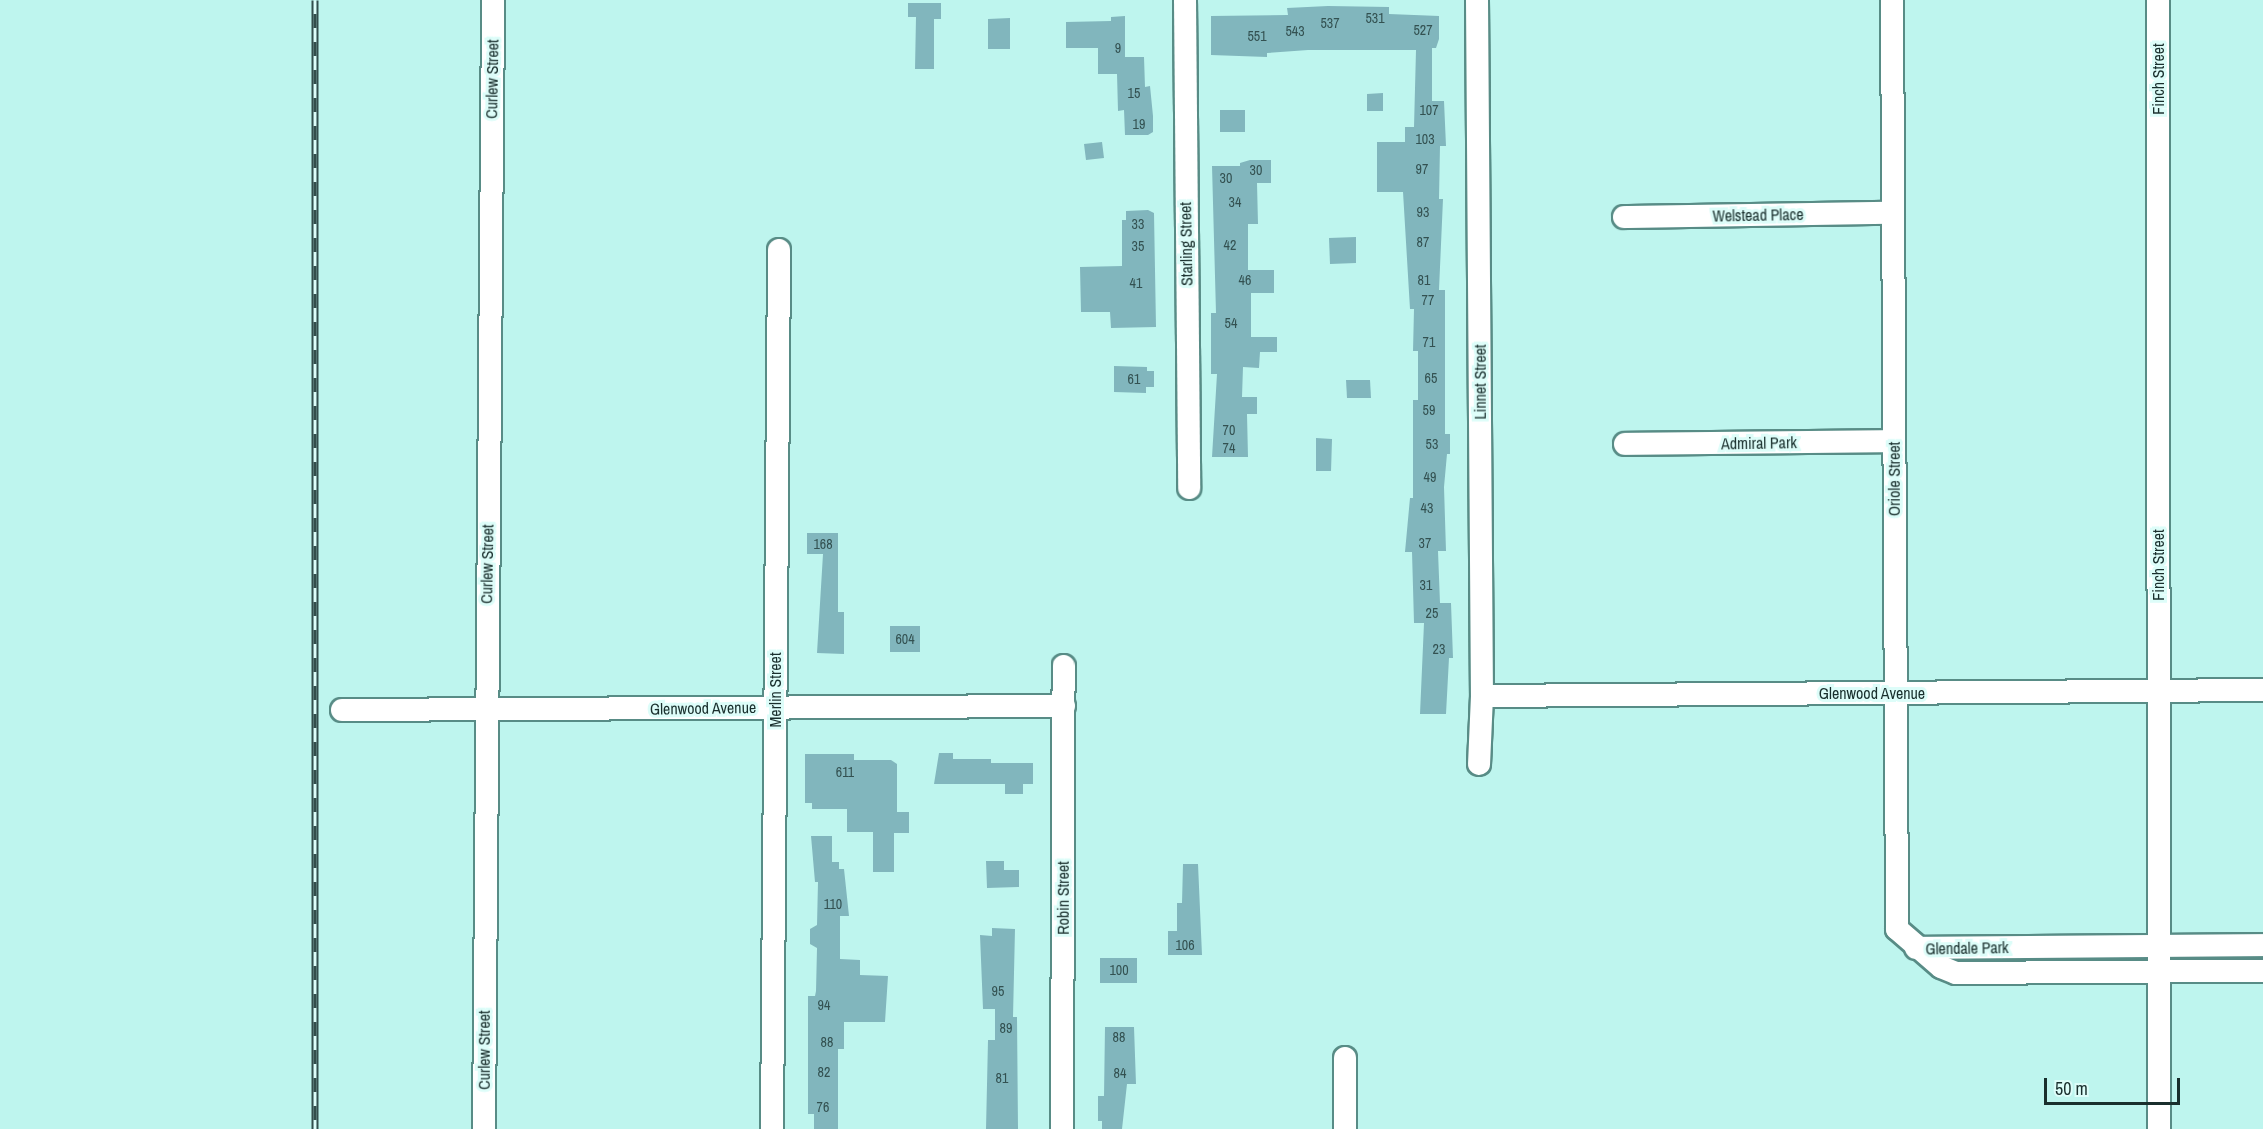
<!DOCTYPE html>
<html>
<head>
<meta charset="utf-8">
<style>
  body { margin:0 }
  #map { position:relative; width:2263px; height:1129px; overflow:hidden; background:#bef5ee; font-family:"Archivo Narrow",sans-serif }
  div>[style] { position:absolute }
  .building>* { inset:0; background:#81b6bd }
  .roads { filter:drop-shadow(2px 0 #588c86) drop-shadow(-2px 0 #588c86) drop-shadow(0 2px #588c86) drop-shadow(0 -2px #588c86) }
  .street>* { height:22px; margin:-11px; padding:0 11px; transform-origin:11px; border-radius:11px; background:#fff }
  .rail>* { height:7px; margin-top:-3.5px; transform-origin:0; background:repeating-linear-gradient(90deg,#ddfdf9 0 14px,#334e4c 0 28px); box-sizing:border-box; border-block:2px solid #334e4c }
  span { translate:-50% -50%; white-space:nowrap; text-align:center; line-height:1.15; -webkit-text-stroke:6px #ddfdf9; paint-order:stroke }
  .number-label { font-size:14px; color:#335151 }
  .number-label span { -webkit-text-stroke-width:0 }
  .street-label { font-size:16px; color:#192f2d }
  .scale { position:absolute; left:2044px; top:1078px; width:136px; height:27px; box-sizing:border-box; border:3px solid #192f2d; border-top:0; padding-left:8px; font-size:18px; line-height:21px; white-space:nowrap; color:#192f2d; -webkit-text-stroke:4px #ddfdf9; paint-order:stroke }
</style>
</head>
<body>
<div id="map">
  <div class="building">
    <div style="clip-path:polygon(908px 3px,941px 3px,941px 19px,934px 19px,934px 69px,915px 69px,916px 17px,908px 17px)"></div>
    <div style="clip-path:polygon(1328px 6px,1389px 7px,1389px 14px,1439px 16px,1439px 39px,1436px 48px,1432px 48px,1432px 101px,1444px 101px,1446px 146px,1440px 146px,1439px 199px,1443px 199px,1439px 290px,1445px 290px,1445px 434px,1450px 434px,1450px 454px,1447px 454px,1444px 487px,1446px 551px,1438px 551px,1440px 603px,1451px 603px,1453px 658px,1449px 658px,1446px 714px,1420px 714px,1424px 623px,1414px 623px,1412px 552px,1405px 552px,1410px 498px,1413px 498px,1413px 400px,1418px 400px,1418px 351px,1413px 351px,1414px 309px,1410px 309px,1403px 192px,1377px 192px,1377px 142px,1405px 142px,1405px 127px,1414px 127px,1416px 50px,1308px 50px,1267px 53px,1267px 57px,1211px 55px,1211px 16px,1288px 15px,1287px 8px)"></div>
    <div style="clip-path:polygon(1125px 16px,1125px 57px,1144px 57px,1145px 87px,1150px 86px,1153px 116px,1153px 132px,1148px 135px,1125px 135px,1124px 110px,1118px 111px,1117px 74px,1098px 74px,1098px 48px,1066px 48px,1066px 22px,1111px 21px,1111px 17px)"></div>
    <div style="clip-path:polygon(1010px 18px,1010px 49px,988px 49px,988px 19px)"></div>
    <div style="clip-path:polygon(1383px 93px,1383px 111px,1367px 111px,1367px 94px)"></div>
    <div style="clip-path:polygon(1220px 110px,1245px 110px,1245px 132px,1220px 132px)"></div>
    <div style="clip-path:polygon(1102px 142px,1104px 158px,1086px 160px,1084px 144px)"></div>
    <div style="clip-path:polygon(1250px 160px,1271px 160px,1271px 183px,1257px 183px,1258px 224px,1248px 224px,1248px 270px,1274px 270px,1274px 293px,1251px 293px,1251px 337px,1277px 337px,1277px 352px,1260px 352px,1259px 368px,1243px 367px,1242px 397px,1257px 397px,1257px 414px,1247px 414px,1248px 457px,1212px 457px,1217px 374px,1211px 374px,1211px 313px,1216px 313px,1212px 166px,1240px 166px,1240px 163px)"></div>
    <div style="clip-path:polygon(1148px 210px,1154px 213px,1156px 327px,1111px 328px,1110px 312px,1081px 312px,1080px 267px,1122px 266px,1122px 220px,1126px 220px,1126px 211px)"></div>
    <div style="clip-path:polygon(1356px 237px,1356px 263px,1330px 264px,1329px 238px)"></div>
    <div style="clip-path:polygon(1114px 366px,1147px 367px,1147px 371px,1154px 371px,1154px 387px,1146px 387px,1146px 393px,1114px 392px)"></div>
    <div style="clip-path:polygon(1346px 380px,1370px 380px,1371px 398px,1347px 398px)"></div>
    <div style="clip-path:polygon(1316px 438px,1332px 439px,1331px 471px,1316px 471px)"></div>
    <div style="clip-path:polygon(807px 533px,838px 533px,838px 612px,844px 612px,844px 654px,817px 653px,823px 554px,807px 554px)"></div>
    <div style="clip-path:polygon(890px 626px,920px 626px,920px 652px,890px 652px)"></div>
    <div style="clip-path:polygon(939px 753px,953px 753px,953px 759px,991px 759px,991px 763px,1033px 763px,1033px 784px,1023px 784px,1023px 794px,1005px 794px,1005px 784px,934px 784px)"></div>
    <div style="clip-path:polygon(805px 754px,854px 754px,854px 760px,891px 760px,897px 764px,897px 812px,909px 812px,909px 833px,894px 833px,894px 872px,873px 872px,873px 832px,847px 832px,847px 809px,812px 809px,812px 803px,805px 803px)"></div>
    <div style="clip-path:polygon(811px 836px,832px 836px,832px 862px,839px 862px,839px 869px,844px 869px,849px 916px,840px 916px,840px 959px,860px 960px,860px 975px,888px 976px,885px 1022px,844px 1022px,844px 1049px,838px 1049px,838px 1129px,814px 1129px,814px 1114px,808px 1114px,808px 996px,815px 996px,816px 991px,817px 948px,810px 944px,810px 929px,817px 925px,818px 882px,815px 882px)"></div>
    <div style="clip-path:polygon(986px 861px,1004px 861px,1004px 870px,1019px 870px,1019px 887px,987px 888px)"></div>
    <div style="clip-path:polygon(1183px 864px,1198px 864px,1202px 955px,1168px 955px,1168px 931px,1177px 931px,1177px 903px,1182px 903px)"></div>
    <div style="clip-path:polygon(992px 928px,1015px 929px,1013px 1017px,1017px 1017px,1018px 1129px,986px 1129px,988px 1040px,995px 1040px,995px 1009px,983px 1009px,980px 935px,992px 936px)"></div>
    <div style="clip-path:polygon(1100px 958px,1137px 958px,1137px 983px,1100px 983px)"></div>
    <div style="clip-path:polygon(1105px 1027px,1134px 1027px,1136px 1084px,1127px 1084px,1122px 1129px,1102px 1129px,1102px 1121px,1098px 1121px,1098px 1096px,1104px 1096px)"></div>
  </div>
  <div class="roads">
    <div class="street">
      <div style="left:1185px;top:0;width:488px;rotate:89.5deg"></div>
      <div style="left:1477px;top:0;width:696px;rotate:89.59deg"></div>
      <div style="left:1482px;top:696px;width:68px;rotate:92.5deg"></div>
      <div style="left:1892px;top:0;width:929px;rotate:89.69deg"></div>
      <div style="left:1897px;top:929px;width:58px;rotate:40.8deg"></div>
      <div style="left:1941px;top:967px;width:16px;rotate:22deg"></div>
      <div style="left:1956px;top:973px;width:307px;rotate:-0.4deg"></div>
      <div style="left:2158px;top:0;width:1129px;rotate:89.95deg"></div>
      <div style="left:1624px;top:217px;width:269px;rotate:-0.9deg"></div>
      <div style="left:1625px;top:444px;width:269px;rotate:-0.6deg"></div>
      <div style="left:1482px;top:696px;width:781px;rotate:-0.44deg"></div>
      <div style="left:342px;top:710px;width:722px;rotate:-0.32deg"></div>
      <div style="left:1916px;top:948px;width:347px;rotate:-0.5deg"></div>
      <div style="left:1345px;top:1058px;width:71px;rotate:90deg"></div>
      <div style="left:484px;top:1129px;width:1129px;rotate:-89.54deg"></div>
      <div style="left:772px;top:1129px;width:879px;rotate:-89.54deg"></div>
      <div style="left:1062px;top:1129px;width:463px;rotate:-89.8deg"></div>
    </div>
  </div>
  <div class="rail">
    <div style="left:315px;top:0;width:1129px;rotate:90deg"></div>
  </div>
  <div class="number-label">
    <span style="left:1375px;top:18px">531</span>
    <span style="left:1330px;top:23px">537</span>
    <span style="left:1423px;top:30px">527</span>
    <span style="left:1295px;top:31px">543</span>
    <span style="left:1257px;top:36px">551</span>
    <span style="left:1118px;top:48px">9</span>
    <span style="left:1134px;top:93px">15</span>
    <span style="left:1429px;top:110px">107</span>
    <span style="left:1139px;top:124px">19</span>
    <span style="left:1425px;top:139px">103</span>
    <span style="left:1422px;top:169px">97</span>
    <span style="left:1256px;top:170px">30</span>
    <span style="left:1226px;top:178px">30</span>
    <span style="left:1235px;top:202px">34</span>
    <span style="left:1423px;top:212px">93</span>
    <span style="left:1138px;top:224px">33</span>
    <span style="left:1423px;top:242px">87</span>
    <span style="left:1230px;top:245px">42</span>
    <span style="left:1138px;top:246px">35</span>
    <span style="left:1245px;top:280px">46</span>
    <span style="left:1424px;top:280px">81</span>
    <span style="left:1136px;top:283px">41</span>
    <span style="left:1428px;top:300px">77</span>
    <span style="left:1231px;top:323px">54</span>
    <span style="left:1429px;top:342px">71</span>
    <span style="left:1431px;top:378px">65</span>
    <span style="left:1134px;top:379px">61</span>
    <span style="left:1429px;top:410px">59</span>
    <span style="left:1229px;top:430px">70</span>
    <span style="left:1432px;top:444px">53</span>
    <span style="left:1229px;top:448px">74</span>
    <span style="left:1430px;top:477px">49</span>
    <span style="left:1427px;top:508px">43</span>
    <span style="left:1425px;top:543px">37</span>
    <span style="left:823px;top:544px">168</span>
    <span style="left:1426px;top:585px">31</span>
    <span style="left:1432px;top:613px">25</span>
    <span style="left:905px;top:639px">604</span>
    <span style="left:1439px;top:649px">23</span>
    <span style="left:845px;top:772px">611</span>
    <span style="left:833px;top:904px">110</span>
    <span style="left:1185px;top:945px">106</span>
    <span style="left:1119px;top:970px">100</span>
    <span style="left:998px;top:991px">95</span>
    <span style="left:824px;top:1005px">94</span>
    <span style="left:1006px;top:1028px">89</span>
    <span style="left:1119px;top:1037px">88</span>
    <span style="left:827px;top:1042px">88</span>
    <span style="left:824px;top:1072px">82</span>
    <span style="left:1120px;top:1073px">84</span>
    <span style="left:1002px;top:1078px">81</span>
    <span style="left:823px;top:1107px">76</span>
  </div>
  <div class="street-label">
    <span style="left:492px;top:79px;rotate:-89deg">Curlew Street</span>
    <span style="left:2158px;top:79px;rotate:-90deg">Finch Street</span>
    <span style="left:1758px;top:215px;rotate:-1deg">Welstead Place</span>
    <span style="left:1186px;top:244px;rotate:-91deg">Starling Street</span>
    <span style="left:1480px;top:382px;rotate:-90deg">Linnet Street</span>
    <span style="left:1759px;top:443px;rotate:-1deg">Admiral Park</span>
    <span style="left:1894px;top:479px;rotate:-90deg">Oriole Street</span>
    <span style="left:487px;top:564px;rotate:-89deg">Curlew Street</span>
    <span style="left:2158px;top:565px;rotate:-90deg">Finch Street</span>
    <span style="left:775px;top:690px;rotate:-90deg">Merlin Street</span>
    <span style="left:1872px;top:693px">Glenwood Avenue</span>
    <span style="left:703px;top:708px;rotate:-1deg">Glenwood Avenue</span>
    <span style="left:1063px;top:898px;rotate:-90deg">Robin Street</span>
    <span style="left:1967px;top:948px;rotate:-1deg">Glendale Park</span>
    <span style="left:484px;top:1050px;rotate:-90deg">Curlew Street</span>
  </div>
  <div class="scale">50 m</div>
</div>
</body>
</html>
